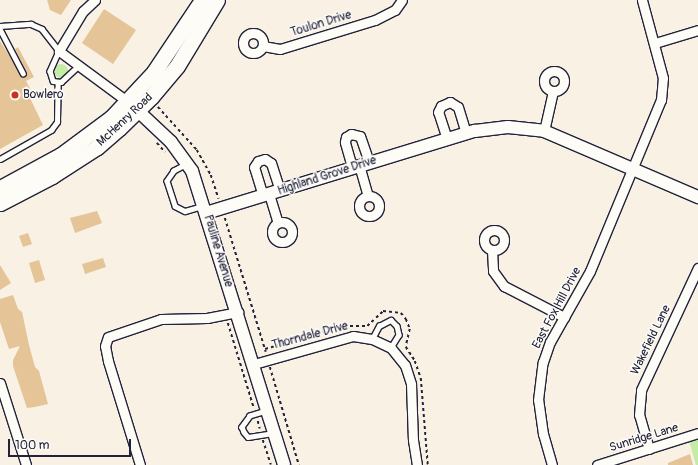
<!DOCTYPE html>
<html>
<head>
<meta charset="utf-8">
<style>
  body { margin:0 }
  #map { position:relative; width:698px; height:465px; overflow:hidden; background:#f8f1e4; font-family:Pangolin,sans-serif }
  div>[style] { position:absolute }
  .green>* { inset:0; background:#c5eca7 }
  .round { border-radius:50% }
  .building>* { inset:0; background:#e5c497 }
  .path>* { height:1.5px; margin-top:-0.75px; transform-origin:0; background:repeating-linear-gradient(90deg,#22223b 0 3px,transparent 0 6px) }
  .roads { filter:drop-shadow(1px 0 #22223b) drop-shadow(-1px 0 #22223b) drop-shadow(0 1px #22223b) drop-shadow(0 -1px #22223b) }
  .service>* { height:4.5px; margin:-2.25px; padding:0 2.25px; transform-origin:2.25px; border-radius:2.25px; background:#fdfcf7 }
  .minor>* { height:9px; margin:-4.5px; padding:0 4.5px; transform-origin:4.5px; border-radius:4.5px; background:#fdfcf7 }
  .minor>.ring { margin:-4.5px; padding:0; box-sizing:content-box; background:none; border:9px solid #fdfcf7; border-radius:50% }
  .tertiary>* { height:12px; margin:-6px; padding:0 6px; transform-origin:6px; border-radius:6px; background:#fdfcf7 }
  .primary>* { height:15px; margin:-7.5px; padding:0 7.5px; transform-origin:7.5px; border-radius:7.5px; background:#fdfcf7 }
  .dots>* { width:11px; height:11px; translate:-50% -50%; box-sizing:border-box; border:2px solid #fdfcf7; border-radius:50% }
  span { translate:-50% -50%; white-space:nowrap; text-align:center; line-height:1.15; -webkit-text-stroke:3px #fdfcf7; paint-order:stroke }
  .street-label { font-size:12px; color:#22223b }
  .poi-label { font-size:12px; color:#22223b }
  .left { translate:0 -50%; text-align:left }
  .scale { position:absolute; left:8px; top:439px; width:123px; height:18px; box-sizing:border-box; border:2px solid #22223b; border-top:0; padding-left:5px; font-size:12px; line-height:14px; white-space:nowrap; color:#22223b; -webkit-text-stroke:3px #fdfcf7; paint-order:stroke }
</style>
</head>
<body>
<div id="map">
  <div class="green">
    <div class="round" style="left:54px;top:64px;width:14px;height:14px"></div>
    <div style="clip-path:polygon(698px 438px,698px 465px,696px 465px,689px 441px)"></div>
  </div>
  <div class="building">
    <div style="clip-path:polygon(47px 0,71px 0,61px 15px,50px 10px)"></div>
    <div style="clip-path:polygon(104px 9px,136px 30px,113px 64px,82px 43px)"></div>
    <div style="clip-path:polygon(0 41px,23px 77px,27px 73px,15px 49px,18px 47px,34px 77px,26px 81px,33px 94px,29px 96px,43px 125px,0 149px)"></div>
    <div style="clip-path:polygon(97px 211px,102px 223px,75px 233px,70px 218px)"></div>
    <div style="clip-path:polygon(28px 233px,32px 244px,23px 247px,19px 236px)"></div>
    <div style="clip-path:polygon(103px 258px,106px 267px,85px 274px,82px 264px)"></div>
    <div style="clip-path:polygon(39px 260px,45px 280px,35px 283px,29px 263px)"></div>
    <div style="clip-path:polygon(0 265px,11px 283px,0 290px)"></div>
    <div style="clip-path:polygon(13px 295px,18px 309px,22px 312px,29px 345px,35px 367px,39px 371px,48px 404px,35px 407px,27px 408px,13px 366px,13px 360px,20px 346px,9px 349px,0 322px,0 299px)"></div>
    <div style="clip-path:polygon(690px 454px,693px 465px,668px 465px,668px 463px)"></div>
  </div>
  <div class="path">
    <div style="left:158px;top:107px;width:58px;rotate:47.8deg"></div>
    <div style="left:197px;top:150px;width:29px;rotate:61deg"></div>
    <div style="left:211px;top:175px;width:25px;rotate:72deg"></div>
    <div style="left:157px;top:143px;width:12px;rotate:48deg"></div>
    <div style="left:225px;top:218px;width:140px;rotate:73deg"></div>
    <div style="left:228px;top:323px;width:89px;rotate:73deg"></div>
    <div style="left:265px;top:349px;width:82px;rotate:-16.2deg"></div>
    <div style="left:344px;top:326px;width:23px"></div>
    <div style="left:367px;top:326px;width:22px;rotate:-43deg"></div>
    <div style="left:383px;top:311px;width:18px;rotate:6deg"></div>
    <div style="left:401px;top:313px;width:8px;rotate:50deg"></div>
    <div style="left:406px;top:319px;width:11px;rotate:68deg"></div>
    <div style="left:410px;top:329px;width:18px;rotate:103deg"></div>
    <div style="left:406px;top:347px;width:17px;rotate:57deg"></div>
    <div style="left:415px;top:361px;width:18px;rotate:71deg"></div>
    <div style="left:421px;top:378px;width:87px;rotate:85.4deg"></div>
    <div style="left:270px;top:367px;width:102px;rotate:73.5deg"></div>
    <div style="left:258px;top:421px;width:8px;rotate:76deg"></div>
    <div style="left:263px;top:440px;width:26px;rotate:72deg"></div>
  </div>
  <div class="roads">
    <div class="service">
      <div style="left:0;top:26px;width:31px;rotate:-4deg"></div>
      <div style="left:31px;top:24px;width:12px;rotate:24deg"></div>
      <div style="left:42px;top:29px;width:28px;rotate:52deg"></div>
      <div style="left:59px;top:51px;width:22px;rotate:114deg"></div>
      <div style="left:50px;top:71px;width:10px;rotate:73deg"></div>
      <div style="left:53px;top:81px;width:8px;rotate:7deg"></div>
      <div style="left:61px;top:82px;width:23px;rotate:-43deg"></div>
      <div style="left:0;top:29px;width:50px;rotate:62.4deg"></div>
      <div style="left:0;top:159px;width:59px;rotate:-29.6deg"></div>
      <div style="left:51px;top:130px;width:10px;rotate:-53deg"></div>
      <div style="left:57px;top:122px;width:39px;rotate:-89deg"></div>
      <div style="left:187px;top:164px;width:15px;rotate:152deg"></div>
      <div style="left:174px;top:171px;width:12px;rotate:125deg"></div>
      <div style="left:167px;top:181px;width:26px;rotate:72deg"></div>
      <div style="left:175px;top:206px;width:11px;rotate:27deg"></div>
      <div style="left:185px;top:211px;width:18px;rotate:-16deg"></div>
      <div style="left:372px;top:339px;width:15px;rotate:-62deg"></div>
      <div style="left:379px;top:326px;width:13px;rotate:-27deg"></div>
      <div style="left:391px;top:320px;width:8px;rotate:45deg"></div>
      <div style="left:397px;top:326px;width:9px;rotate:77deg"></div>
      <div style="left:399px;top:335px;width:15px;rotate:122deg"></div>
      <div style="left:266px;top:411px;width:17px;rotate:163deg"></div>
      <div style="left:250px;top:416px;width:14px;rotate:126deg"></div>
      <div style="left:242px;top:427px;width:5px;rotate:68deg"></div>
      <div style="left:244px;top:432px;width:6px;rotate:51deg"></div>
      <div style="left:248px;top:437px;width:26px;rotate:-9deg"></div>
    </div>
    <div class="minor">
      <div style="left:95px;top:0;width:16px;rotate:137deg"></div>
      <div style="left:83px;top:11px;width:47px;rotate:121deg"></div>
      <div style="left:59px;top:51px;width:89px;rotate:36.4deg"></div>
      <div class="ring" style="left:243px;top:33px;width:11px;height:11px"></div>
      <div style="left:655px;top:43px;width:45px;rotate:-16.8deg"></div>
      <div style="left:263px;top:46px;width:17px;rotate:10deg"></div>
      <div style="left:280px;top:49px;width:99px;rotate:-17deg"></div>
      <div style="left:375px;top:20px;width:22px;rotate:-27deg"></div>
      <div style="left:395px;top:10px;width:12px;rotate:-55deg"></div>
      <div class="ring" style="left:544px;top:71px;width:11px;height:11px"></div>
      <div style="left:544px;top:131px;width:41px;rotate:-77.3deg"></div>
      <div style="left:447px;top:139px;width:28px;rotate:-108deg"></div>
      <div style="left:438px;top:112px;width:7px;rotate:-63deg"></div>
      <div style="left:441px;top:106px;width:10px;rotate:-24deg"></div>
      <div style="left:450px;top:102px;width:9px;rotate:32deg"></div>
      <div style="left:458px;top:107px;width:27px;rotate:73deg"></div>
      <div style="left:359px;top:165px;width:32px;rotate:74deg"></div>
      <div style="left:352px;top:167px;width:26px;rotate:-106deg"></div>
      <div style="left:345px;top:142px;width:5px;rotate:-79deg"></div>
      <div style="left:346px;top:137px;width:6px;rotate:-31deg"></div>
      <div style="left:351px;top:134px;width:9px;rotate:13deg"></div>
      <div style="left:360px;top:136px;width:28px;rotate:71deg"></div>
      <div style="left:269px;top:194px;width:30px;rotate:73deg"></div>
      <div class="ring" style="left:359px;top:196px;width:11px;height:11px"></div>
      <div style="left:263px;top:196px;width:30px;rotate:-107deg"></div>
      <div style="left:254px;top:167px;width:7px;rotate:-56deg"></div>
      <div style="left:258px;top:161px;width:7px;rotate:-16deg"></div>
      <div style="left:265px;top:159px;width:7px;rotate:34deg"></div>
      <div style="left:271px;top:163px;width:28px;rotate:72deg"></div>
      <div class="ring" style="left:272px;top:222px;width:11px;height:11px"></div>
      <div class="ring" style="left:484px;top:230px;width:11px;height:11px"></div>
      <div style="left:492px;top:250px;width:21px;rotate:87deg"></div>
      <div style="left:493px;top:271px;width:19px;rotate:54deg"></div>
      <div style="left:504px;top:286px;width:68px;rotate:27.3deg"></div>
      <div style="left:254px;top:364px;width:103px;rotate:-15.8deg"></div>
      <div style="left:353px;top:336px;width:19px;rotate:9deg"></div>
      <div style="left:372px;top:339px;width:21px;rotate:25deg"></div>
      <div style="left:391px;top:348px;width:22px;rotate:51deg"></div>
      <div style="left:405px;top:365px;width:20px;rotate:72deg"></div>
      <div style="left:411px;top:384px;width:56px;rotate:88deg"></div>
      <div style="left:413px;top:440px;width:25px;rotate:81deg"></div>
      <div style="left:0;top:383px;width:86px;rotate:72.4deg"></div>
      <div style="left:649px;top:449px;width:35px;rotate:-106deg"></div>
      <div style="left:639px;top:415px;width:25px;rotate:-85deg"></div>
      <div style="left:641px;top:390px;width:135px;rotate:-65deg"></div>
      <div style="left:140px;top:465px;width:109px;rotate:-107.1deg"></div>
      <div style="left:108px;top:361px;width:15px;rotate:-101deg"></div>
      <div style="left:105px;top:346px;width:9px;rotate:-72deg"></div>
      <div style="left:108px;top:337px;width:56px;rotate:-18.8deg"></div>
      <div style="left:161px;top:319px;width:46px;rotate:-1.2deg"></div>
      <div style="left:207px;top:318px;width:32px;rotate:-11deg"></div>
      <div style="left:552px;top:465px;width:32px;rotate:-106deg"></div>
      <div style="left:543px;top:434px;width:34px;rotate:-98deg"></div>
      <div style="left:538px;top:400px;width:38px;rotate:-83deg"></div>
      <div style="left:543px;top:362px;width:21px;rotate:-71deg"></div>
      <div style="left:550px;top:342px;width:81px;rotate:-60.6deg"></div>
      <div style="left:590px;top:271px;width:185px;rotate:-67.5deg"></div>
      <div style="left:661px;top:100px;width:22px;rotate:-85deg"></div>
      <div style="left:663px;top:78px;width:81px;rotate:-105.1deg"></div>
      <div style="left:597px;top:465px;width:106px;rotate:-17.6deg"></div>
    </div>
    <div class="tertiary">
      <div style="left:137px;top:110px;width:47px;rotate:43.3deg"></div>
      <div style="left:171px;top:142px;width:36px;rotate:54deg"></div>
      <div style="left:192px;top:171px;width:308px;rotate:72.6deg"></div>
      <div style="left:206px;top:213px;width:281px;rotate:-17deg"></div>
      <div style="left:475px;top:131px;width:33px;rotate:-7deg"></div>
      <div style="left:508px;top:127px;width:36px;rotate:6deg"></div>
      <div style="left:544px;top:131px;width:168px;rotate:23.2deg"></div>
    </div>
    <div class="primary">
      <div style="left:0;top:188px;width:69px;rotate:-28.4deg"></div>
      <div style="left:61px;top:155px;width:62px;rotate:-36.5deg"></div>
      <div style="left:111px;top:118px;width:63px;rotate:-46.9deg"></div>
      <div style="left:154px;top:72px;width:87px;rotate:-56.3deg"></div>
      <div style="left:0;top:203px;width:59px;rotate:-27.4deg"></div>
      <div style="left:52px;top:176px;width:54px;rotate:-32.8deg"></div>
      <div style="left:97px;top:147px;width:29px;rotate:-41deg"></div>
      <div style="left:119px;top:128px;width:45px;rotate:-44.1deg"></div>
      <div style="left:151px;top:97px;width:40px;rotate:-50deg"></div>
      <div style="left:177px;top:66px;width:77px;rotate:-58.8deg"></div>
    </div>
  </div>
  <div class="dots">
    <div style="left:15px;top:95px;background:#c8321e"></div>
  </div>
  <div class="street-label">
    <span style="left:321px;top:24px;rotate:-17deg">Toulon Drive</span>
    <span style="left:125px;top:120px;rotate:-43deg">McHenry Road</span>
    <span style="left:327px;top:176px;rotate:-18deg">Highland Grove Drive</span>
    <span style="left:218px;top:251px;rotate:73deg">Pauline Avenue</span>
    <span style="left:557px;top:308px;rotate:-62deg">East Fox Hill Drive</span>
    <span style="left:310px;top:336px;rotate:-15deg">Thorndale Drive</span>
    <span style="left:651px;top:340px;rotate:-64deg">Wakefield Lane</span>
    <span style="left:644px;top:438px;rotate:-17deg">Sunridge Lane</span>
  </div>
  <div class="poi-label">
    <span class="left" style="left:23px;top:95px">Bowlero</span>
  </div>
  <div class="scale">100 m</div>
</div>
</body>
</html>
